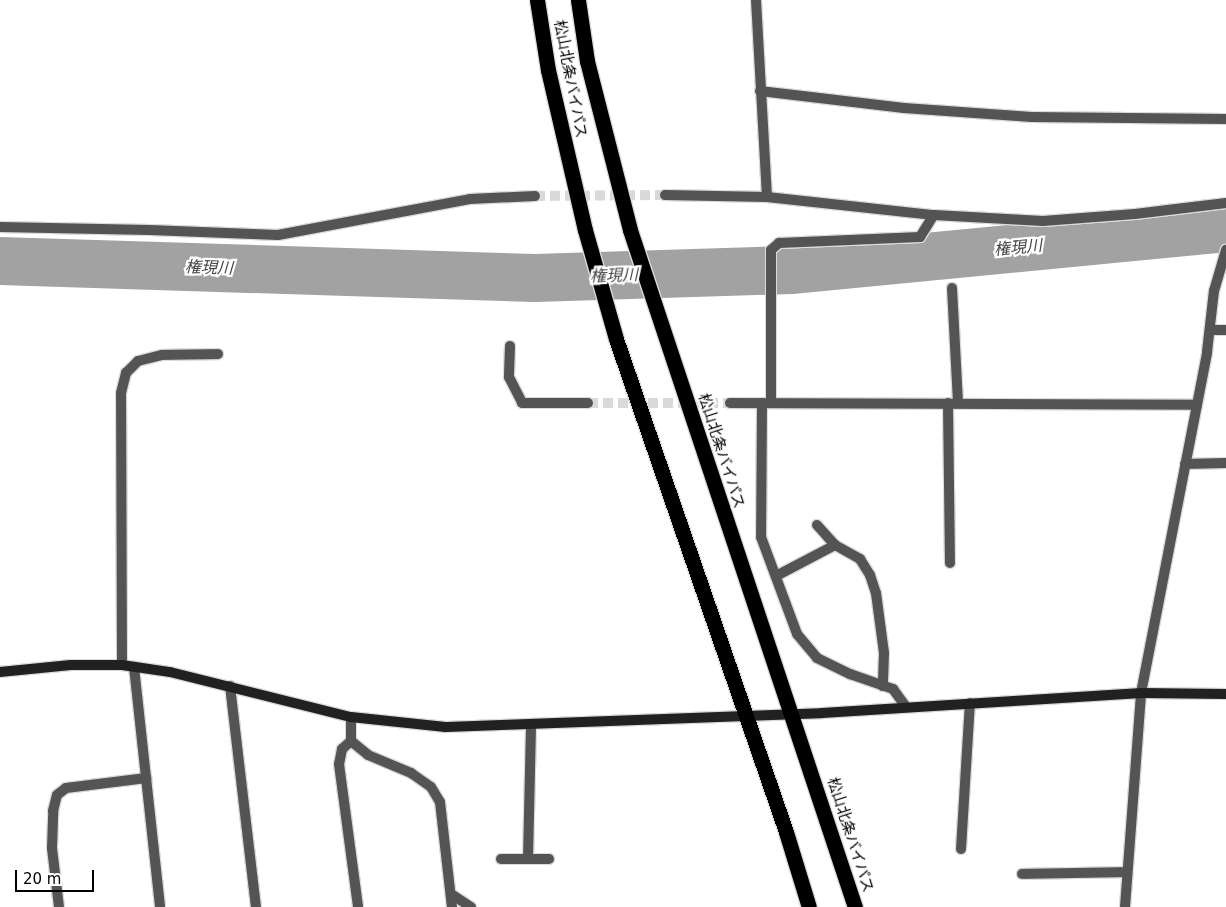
<!DOCTYPE html>
<html>
<head>
<meta charset="utf-8">
<style>
  body { margin:0 }
  #map { position:relative; width:1226px; height:907px; overflow:hidden; background:#fff; font-family:"DejaVu Sans","Noto Sans JP",sans-serif }
  div>[style] { position:absolute }
  .river>* { height:48px; margin:-24px; padding:0 24px; transform-origin:24px; border-radius:24px; background:#a2a2a2 }
  .street-tunnel>* { height:10px; margin-top:-5px; transform-origin:0; background:repeating-linear-gradient(90deg,#d9d9d9 0 10px,transparent 0 15px) }
  .roads { filter:drop-shadow(1px 0 #dbdbdb) drop-shadow(-1px 0 #dbdbdb) drop-shadow(0 1px #dbdbdb) drop-shadow(0 -1px #dbdbdb) }
  .street>* { height:10px; margin:-5px; padding:0 5px; transform-origin:5px; border-radius:5px; background:#545454 }
  .secondary>* { height:10px; margin:-5px; padding:0 5px; transform-origin:5px; border-radius:5px; background:#212121 }
  .highway>* { height:15px; margin:-7.5px; padding:0 7.5px; transform-origin:7.5px; border-radius:7.5px; background:#000 }
  span { translate:-50% -50%; white-space:nowrap; text-align:center; line-height:1.15; -webkit-text-stroke:4.5px #fff; paint-order:stroke }
  .street-label { font-size:15px; color:#000 }
  .water-label { font-size:16px; color:#434343; font-style:italic }
  .scale { position:absolute; left:15px; top:870px; width:79px; height:22px; box-sizing:border-box; border:2px solid #000; border-top:0; padding-left:6px; font-size:15px; line-height:18px; white-space:nowrap; color:#000; -webkit-text-stroke:4px #fff; paint-order:stroke }
</style>
</head>
<body>
<div id="map">
  <div class="river">
    <div style="left:0;top:261px;width:535px;rotate:1.82deg"></div>
    <div style="left:535px;top:278px;width:256px;rotate:-1.8deg"></div>
    <div style="left:791px;top:270px;width:437px;rotate:-5.5deg"></div>
  </div>
  <div class="street-tunnel">
    <div style="left:535px;top:196px;width:130px;rotate:-0.4deg"></div>
    <div style="left:588px;top:403px;width:142px"></div>
  </div>
  <div class="roads">
    <div class="street">
      <div style="left:756px;top:0;width:197px;rotate:86.8deg"></div>
      <div style="left:760px;top:91px;width:145px;rotate:6.7deg"></div>
      <div style="left:904px;top:108px;width:128px;rotate:4deg"></div>
      <div style="left:1032px;top:117px;width:194px;rotate:0.6deg"></div>
      <div style="left:665px;top:195px;width:102px;rotate:1.1deg"></div>
      <div style="left:767px;top:197px;width:168px;rotate:6.2deg"></div>
      <div style="left:934px;top:215px;width:109px;rotate:3.2deg"></div>
      <div style="left:1043px;top:221px;width:92px;rotate:-4.4deg"></div>
      <div style="left:1135px;top:214px;width:92px;rotate:-6.9deg"></div>
      <div style="left:0;top:227px;width:150px;rotate:1.1deg"></div>
      <div style="left:150px;top:230px;width:128px;rotate:2.2deg"></div>
      <div style="left:278px;top:235px;width:195px;rotate:-10.6deg"></div>
      <div style="left:470px;top:199px;width:65px;rotate:-2.6deg"></div>
      <div style="left:952px;top:288px;width:115px;rotate:87deg"></div>
      <div style="left:1210px;top:330px;width:16px"></div>
      <div style="left:510px;top:346px;width:31px;rotate:92deg"></div>
      <div style="left:509px;top:377px;width:29px;rotate:63deg"></div>
      <div style="left:522px;top:403px;width:66px"></div>
      <div style="left:730px;top:403px;width:467px;rotate:0.2deg"></div>
      <div style="left:762px;top:403px;width:134px;rotate:90.4deg"></div>
      <div style="left:761px;top:537px;width:103px;rotate:69.6deg"></div>
      <div style="left:797px;top:634px;width:31px;rotate:50deg"></div>
      <div style="left:817px;top:658px;width:37px;rotate:26deg"></div>
      <div style="left:850px;top:674px;width:46px;rotate:19.2deg"></div>
      <div style="left:893px;top:689px;width:22px;rotate:54deg"></div>
      <div style="left:771px;top:403px;width:153px;rotate:-90deg"></div>
      <div style="left:771px;top:250px;width:11px;rotate:-41deg"></div>
      <div style="left:779px;top:243px;width:141px;rotate:-2.4deg"></div>
      <div style="left:920px;top:237px;width:26px;rotate:-58deg"></div>
      <div style="left:948px;top:403px;width:160px;rotate:89.3deg"></div>
      <div style="left:1185px;top:464px;width:41px;rotate:-1.4deg"></div>
      <div style="left:817px;top:525px;width:27px;rotate:48deg"></div>
      <div style="left:835px;top:545px;width:29px;rotate:29deg"></div>
      <div style="left:860px;top:559px;width:19px;rotate:58deg"></div>
      <div style="left:870px;top:575px;width:19px;rotate:72deg"></div>
      <div style="left:876px;top:593px;width:61px;rotate:82.4deg"></div>
      <div style="left:884px;top:653px;width:33px;rotate:92deg"></div>
      <div style="left:776px;top:576px;width:67px;rotate:-27.7deg"></div>
      <div style="left:122px;top:665px;width:272px;rotate:-90.2deg"></div>
      <div style="left:121px;top:393px;width:21px;rotate:-76deg"></div>
      <div style="left:126px;top:373px;width:17px;rotate:-45deg"></div>
      <div style="left:138px;top:361px;width:25px;rotate:-14deg"></div>
      <div style="left:162px;top:355px;width:56px;rotate:-1deg"></div>
      <div style="left:134px;top:667px;width:241px;rotate:83.8deg"></div>
      <div style="left:230px;top:686px;width:223px;rotate:83.3deg"></div>
      <div style="left:351px;top:717px;width:24px;rotate:90deg"></div>
      <div style="left:351px;top:741px;width:22px;rotate:39deg"></div>
      <div style="left:368px;top:755px;width:47px;rotate:22.7deg"></div>
      <div style="left:411px;top:773px;width:24px;rotate:35deg"></div>
      <div style="left:431px;top:787px;width:17px;rotate:59deg"></div>
      <div style="left:440px;top:802px;width:106px;rotate:83.5deg"></div>
      <div style="left:351px;top:741px;width:12px;rotate:138deg"></div>
      <div style="left:342px;top:749px;width:15px;rotate:101deg"></div>
      <div style="left:339px;top:764px;width:144px;rotate:82.4deg"></div>
      <div style="left:961px;top:849px;width:146px;rotate:-86.5deg"></div>
      <div style="left:501px;top:859px;width:48px"></div>
      <div style="left:528px;top:859px;width:134px;rotate:-88.7deg"></div>
      <div style="left:1022px;top:874px;width:105px;rotate:-1.1deg"></div>
      <div style="left:451px;top:894px;width:24px;rotate:33deg"></div>
      <div style="left:59px;top:907px;width:59px;rotate:-96.8deg"></div>
      <div style="left:52px;top:848px;width:37px;rotate:-88deg"></div>
      <div style="left:53px;top:811px;width:16px;rotate:-76deg"></div>
      <div style="left:57px;top:795px;width:11px;rotate:-38deg"></div>
      <div style="left:66px;top:788px;width:81px;rotate:-7.1deg"></div>
      <div style="left:1125px;top:907px;width:215px;rotate:-85.7deg"></div>
      <div style="left:1141px;top:693px;width:347px;rotate:-79deg"></div>
      <div style="left:1207px;top:352px;width:61px;rotate:-83.5deg"></div>
      <div style="left:1214px;top:291px;width:43px;rotate:-73.7deg"></div>
    </div>
    <div class="secondary">
      <div style="left:0;top:672px;width:71px;rotate:-5.6deg"></div>
      <div style="left:71px;top:665px;width:51px"></div>
      <div style="left:122px;top:665px;width:49px;rotate:8.3deg"></div>
      <div style="left:170px;top:672px;width:187px;rotate:14deg"></div>
      <div style="left:351px;top:717px;width:95px;rotate:6.1deg"></div>
      <div style="left:445px;top:727px;width:377px;rotate:-2.1deg"></div>
      <div style="left:822px;top:713px;width:320px;rotate:-3.6deg"></div>
      <div style="left:1141px;top:693px;width:85px;rotate:0.7deg"></div>
    </div>
    <div class="highway">
      <div style="left:537px;top:0;width:71px;rotate:81.1deg"></div>
      <div style="left:548px;top:70px;width:164px;rotate:77deg"></div>
      <div style="left:585px;top:230px;width:113px;rotate:74.1deg"></div>
      <div style="left:616px;top:339px;width:521px;rotate:70.97deg"></div>
      <div style="left:786px;top:832px;width:78px;rotate:73deg"></div>
      <div style="left:578px;top:0;width:62px;rotate:81.6deg"></div>
      <div style="left:587px;top:61px;width:174px;rotate:75.7deg"></div>
      <div style="left:630px;top:230px;width:713px;rotate:71.62deg"></div>
    </div>
  </div>
  <div class="street-label">
    <span style="left:570px;top:79px;rotate:79deg">松山北条バイパス</span>
    <span style="left:721px;top:451px;rotate:72deg">松山北条バイパス</span>
    <span style="left:850px;top:835px;rotate:72deg">松山北条バイパス</span>
  </div>
  <div class="water-label">
    <span style="left:1018px;top:248px;rotate:-5deg">権現川</span>
    <span style="left:209px;top:268px;rotate:2deg">権現川</span>
    <span style="left:614px;top:276px;rotate:-2deg">権現川</span>
  </div>
  <div class="scale">20 m</div>
</div>
</body>
</html>
